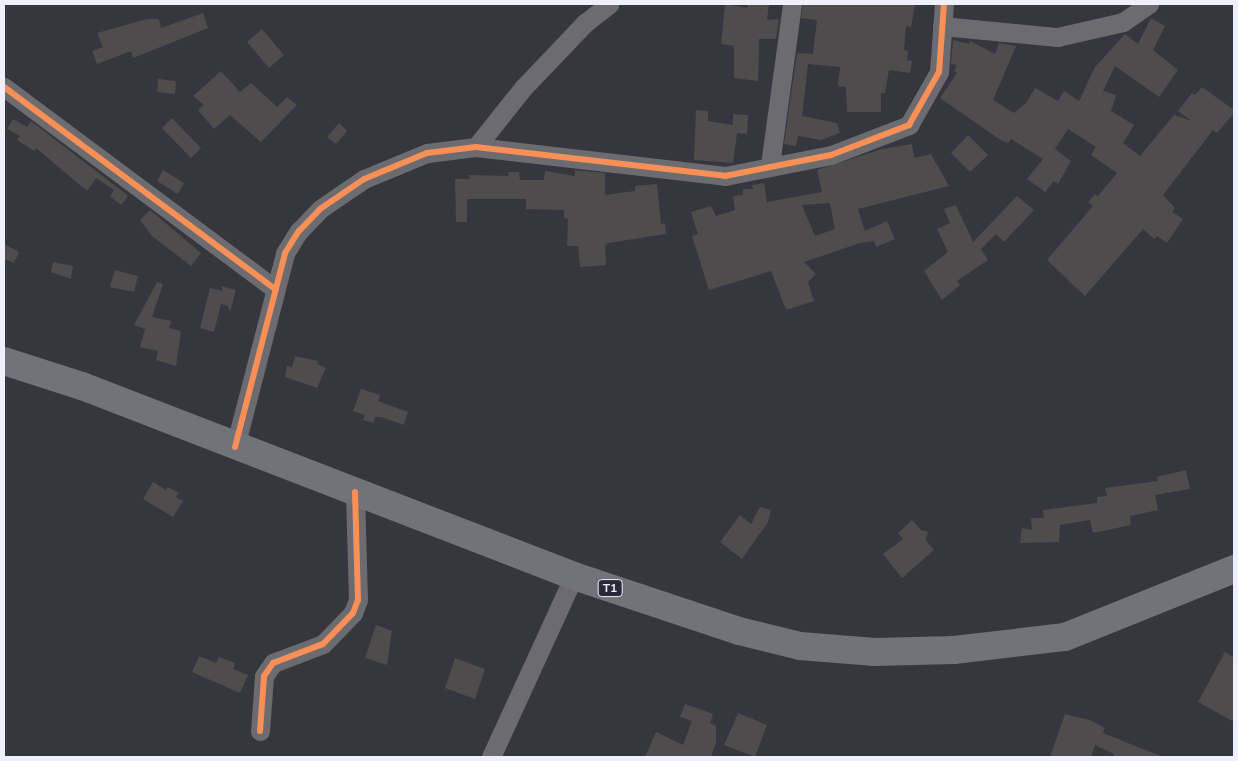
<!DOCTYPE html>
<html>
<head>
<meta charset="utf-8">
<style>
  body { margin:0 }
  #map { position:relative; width:1238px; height:761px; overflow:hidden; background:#36363f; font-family:Mulish,sans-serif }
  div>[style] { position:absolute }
  .building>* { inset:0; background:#4e4c4d }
  .minor>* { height:19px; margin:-9.5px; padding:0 9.5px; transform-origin:9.5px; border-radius:9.5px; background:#6b6b70 }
  .highway>* { height:28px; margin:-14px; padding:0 14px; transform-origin:14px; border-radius:14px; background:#72727a }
  .cycleway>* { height:6px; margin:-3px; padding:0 3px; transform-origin:3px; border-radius:3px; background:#f78f57 }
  span { translate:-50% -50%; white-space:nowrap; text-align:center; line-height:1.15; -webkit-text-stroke:4px #282838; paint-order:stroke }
  .shield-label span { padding:1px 4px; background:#282838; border:1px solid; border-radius:4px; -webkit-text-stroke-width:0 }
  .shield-label { font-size:12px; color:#eff0fb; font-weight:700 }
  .frame { position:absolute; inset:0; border:5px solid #eff0fb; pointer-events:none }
</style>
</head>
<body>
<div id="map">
  <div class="building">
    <div style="clip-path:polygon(725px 4px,747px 8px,748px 4px,769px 4px,767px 20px,779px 19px,776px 39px,759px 39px,758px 81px,734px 78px,734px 46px,721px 44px)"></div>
    <div style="clip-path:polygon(803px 4px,915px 5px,911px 27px,906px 26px,904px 50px,908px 51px,907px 60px,912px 61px,910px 73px,889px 70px,885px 93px,881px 93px,881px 112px,847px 112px,846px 87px,838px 86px,840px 67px,808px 64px,802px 116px,837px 123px,840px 133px,821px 140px,798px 136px,796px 146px,784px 144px,797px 53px,813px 54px,817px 20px,801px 18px)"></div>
    <div style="clip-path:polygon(203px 13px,208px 28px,133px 58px,131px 51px,97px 64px,92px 51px,103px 47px,97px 33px,147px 19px,159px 19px,161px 28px)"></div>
    <div style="clip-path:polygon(1151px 18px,1165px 26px,1153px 50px,1178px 70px,1159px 97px,1115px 66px,1103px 91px,1116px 95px,1111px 111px,1134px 125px,1123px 143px,1140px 156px,1174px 115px,1192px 121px,1178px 111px,1192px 93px,1195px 95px,1202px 87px,1234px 110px,1234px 113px,1217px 133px,1213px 130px,1163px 195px,1175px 208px,1172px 212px,1183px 219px,1167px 243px,1157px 236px,1154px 239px,1143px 229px,1085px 296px,1047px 260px,1093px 206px,1088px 202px,1095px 194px,1098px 196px,1117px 173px,1091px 155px,1096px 147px,1068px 129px,1055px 149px,1071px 161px,1058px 184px,1054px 181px,1045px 192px,1027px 179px,1043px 159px,1011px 139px,1008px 143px,999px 139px,940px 98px,957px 73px,954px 71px,957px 65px,951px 64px,953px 40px,969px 44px,970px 41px,995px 54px,999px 43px,1016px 46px,993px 100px,1014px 113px,1026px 103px,1035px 88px,1058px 101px,1064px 91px,1079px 101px,1095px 67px,1125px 34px,1138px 44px)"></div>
    <div style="clip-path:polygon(262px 29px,284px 55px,269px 68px,247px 42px)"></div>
    <div style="clip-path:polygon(221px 71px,240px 92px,251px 83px,277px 107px,287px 97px,297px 105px,261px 142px,230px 115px,214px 129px,198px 110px,204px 105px,193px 96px)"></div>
    <div style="clip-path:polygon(158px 79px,176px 81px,175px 94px,157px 92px)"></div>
    <div style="clip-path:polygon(696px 110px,708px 111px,708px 121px,733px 125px,733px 114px,748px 115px,747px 134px,737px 133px,733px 163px,694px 160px)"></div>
    <div style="clip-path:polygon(172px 118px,201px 148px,191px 158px,162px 128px)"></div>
    <div style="clip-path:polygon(13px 119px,27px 127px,31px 121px,131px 198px,128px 196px,121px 205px,110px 196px,114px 190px,96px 178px,87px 191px,36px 148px,34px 151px,17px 140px,20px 136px,7px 129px)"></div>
    <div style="clip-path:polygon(339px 123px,347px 131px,336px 144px,327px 137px)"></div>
    <div style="clip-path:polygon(968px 135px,988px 155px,970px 172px,951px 153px)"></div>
    <div style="clip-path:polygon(evenodd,912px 144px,914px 158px,931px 154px,949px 186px,858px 209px,865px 231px,887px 221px,895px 239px,876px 247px,874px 241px,860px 243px,804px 262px,816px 274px,808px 282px,814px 301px,786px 310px,771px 271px,709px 290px,692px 236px,698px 234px,691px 212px,711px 206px,716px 216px,735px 210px,733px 196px,743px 195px,743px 189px,753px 189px,752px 185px,764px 183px,767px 202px,822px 192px,817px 170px,882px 149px,912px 144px,830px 203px,835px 229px,815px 236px,802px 205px,830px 203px)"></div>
    <div style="clip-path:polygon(163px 170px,184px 183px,178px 194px,157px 181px)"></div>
    <div style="clip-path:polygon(575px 170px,605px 173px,605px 195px,635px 191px,635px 186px,657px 184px,661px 224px,665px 223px,666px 234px,608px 243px,605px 246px,606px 265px,580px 267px,578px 246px,567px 246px,568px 219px,564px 218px,564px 210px,526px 209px,526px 199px,467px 199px,467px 222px,456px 222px,455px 179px,470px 179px,469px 175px,509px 176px,508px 172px,519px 172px,520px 180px,544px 180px,545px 171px,575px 176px)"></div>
    <div style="clip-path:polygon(1017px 196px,1034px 210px,1004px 242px,996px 234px,981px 249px,988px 260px,957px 281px,960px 285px,942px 300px,924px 271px,948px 252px,937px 229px,950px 223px,944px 209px,956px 205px,973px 242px)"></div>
    <div style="clip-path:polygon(150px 210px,201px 253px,191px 266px,152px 236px,140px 220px)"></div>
    <div style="clip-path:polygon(4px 244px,19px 252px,14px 263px,4px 259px)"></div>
    <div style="clip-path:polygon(53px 262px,73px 266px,71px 279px,51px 272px)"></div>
    <div style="clip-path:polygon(115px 270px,138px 276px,134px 292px,110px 287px)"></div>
    <div style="clip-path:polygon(157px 282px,163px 284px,152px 317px,171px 321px,169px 328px,181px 331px,176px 366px,156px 360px,158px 351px,140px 347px,145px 329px,134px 325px)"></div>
    <div style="clip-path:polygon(221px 286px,236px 290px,230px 312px,228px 306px,221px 304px,214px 332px,200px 328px,210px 288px,223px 291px)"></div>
    <div style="clip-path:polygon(295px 356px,318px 361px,317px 364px,326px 368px,317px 388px,285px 377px,287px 366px,292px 367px)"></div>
    <div style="clip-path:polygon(361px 389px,380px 395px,378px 401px,408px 412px,404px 425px,381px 417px,375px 417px,373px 423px,363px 420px,365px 415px,353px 411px)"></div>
    <div style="clip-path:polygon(1186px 470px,1190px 489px,1155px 495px,1158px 510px,1130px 516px,1131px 525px,1093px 533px,1090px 520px,1060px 525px,1059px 542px,1020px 543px,1022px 528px,1032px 530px,1031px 518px,1044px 518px,1043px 510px,1097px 503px,1097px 497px,1107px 496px,1105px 488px,1158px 481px,1157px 477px)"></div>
    <div style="clip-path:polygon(153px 482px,166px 490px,168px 487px,179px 493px,176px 497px,183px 501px,173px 517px,143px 499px)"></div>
    <div style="clip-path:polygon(760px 507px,771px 510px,768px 522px,742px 559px,720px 542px,740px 515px,751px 524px)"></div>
    <div style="clip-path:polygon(912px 520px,921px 530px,928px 532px,926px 540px,934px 550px,902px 578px,883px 554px,903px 539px,898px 533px)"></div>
    <div style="clip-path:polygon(376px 625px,392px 631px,387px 665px,365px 658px)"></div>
    <div style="clip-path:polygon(1225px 652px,1234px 658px,1234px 722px,1198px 702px)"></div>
    <div style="clip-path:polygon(199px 656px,216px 663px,219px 657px,235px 663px,233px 669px,248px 675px,240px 693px,192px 672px)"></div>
    <div style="clip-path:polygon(455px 658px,485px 669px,475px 699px,445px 688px)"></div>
    <div style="clip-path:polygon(685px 704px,713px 714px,710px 723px,716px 726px,716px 743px,711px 757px,645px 757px,656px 732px,683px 745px,692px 721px,680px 717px)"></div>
    <div style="clip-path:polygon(738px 713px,767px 725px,755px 757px,724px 745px)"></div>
    <div style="clip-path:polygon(1065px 714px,1090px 720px,1105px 728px,1103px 733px,1163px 757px,1113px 757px,1114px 754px,1095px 745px,1091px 757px,1050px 757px)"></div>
  </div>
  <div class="minor">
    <div style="left:942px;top:26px;width:116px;rotate:5.5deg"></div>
    <div style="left:1057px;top:37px;width:68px;rotate:-12.8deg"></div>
    <div style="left:1123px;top:22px;width:32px;rotate:-35deg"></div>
    <div style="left:4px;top:87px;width:339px;rotate:36.7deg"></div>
    <div style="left:476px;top:147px;width:75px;rotate:-51.5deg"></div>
    <div style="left:523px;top:88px;width:90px;rotate:-46.4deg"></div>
    <div style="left:585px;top:23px;width:31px;rotate:-38deg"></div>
    <div style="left:770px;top:165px;width:162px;rotate:-82.2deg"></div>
    <div style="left:235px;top:447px;width:200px;rotate:-75.5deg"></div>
    <div style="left:285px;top:253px;width:26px;rotate:-58deg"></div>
    <div style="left:299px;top:231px;width:30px;rotate:-46deg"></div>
    <div style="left:320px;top:209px;width:53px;rotate:-34.3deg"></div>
    <div style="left:364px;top:179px;width:68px;rotate:-22.4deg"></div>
    <div style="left:427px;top:153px;width:49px;rotate:-7deg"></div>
    <div style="left:476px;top:147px;width:251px;rotate:6.6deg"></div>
    <div style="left:725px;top:176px;width:108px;rotate:-11.2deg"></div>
    <div style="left:831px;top:155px;width:84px;rotate:-21deg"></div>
    <div style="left:909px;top:125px;width:61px;rotate:-60.5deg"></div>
    <div style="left:939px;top:72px;width:68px;rotate:-85.8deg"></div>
    <div style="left:260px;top:731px;width:55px;rotate:-85.8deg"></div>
    <div style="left:264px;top:676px;width:16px;rotate:-55deg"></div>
    <div style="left:273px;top:663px;width:53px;rotate:-20.8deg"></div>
    <div style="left:323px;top:644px;width:43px;rotate:-45.9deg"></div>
    <div style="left:353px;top:613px;width:14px;rotate:-69deg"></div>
    <div style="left:358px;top:600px;width:108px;rotate:-91.6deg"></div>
    <div style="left:491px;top:757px;width:199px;rotate:-65.4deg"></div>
  </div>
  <div class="highway">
    <div style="left:4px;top:361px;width:82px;rotate:17.8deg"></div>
    <div style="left:82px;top:386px;width:527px;rotate:21.12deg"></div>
    <div style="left:574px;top:576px;width:174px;rotate:18.4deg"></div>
    <div style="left:739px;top:631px;width:63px;rotate:13.8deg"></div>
    <div style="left:800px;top:646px;width:75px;rotate:4.6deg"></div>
    <div style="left:875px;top:652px;width:79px;rotate:-1.5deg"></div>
    <div style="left:954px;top:650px;width:112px;rotate:-6.7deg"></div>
    <div style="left:1065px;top:637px;width:182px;rotate:-21.9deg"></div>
  </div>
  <div class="cycleway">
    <div style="left:4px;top:87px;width:339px;rotate:36.7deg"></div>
    <div style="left:235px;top:447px;width:200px;rotate:-75.5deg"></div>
    <div style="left:285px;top:253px;width:26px;rotate:-58deg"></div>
    <div style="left:299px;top:231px;width:30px;rotate:-46deg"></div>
    <div style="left:320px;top:209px;width:53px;rotate:-34.3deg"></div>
    <div style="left:364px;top:179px;width:68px;rotate:-22.4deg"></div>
    <div style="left:427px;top:153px;width:49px;rotate:-7deg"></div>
    <div style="left:476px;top:147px;width:251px;rotate:6.6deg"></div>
    <div style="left:725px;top:176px;width:108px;rotate:-11.2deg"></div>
    <div style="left:831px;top:155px;width:84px;rotate:-21deg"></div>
    <div style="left:909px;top:125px;width:61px;rotate:-60.5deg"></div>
    <div style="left:939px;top:72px;width:68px;rotate:-85.8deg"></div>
    <div style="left:260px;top:731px;width:55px;rotate:-85.8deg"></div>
    <div style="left:264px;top:676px;width:16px;rotate:-55deg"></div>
    <div style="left:273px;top:663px;width:53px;rotate:-20.8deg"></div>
    <div style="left:323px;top:644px;width:43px;rotate:-45.9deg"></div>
    <div style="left:353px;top:613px;width:14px;rotate:-69deg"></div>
    <div style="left:358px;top:600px;width:108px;rotate:-91.6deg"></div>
  </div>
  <div class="shield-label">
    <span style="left:610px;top:588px">T1</span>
  </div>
  <div class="frame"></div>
</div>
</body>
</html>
